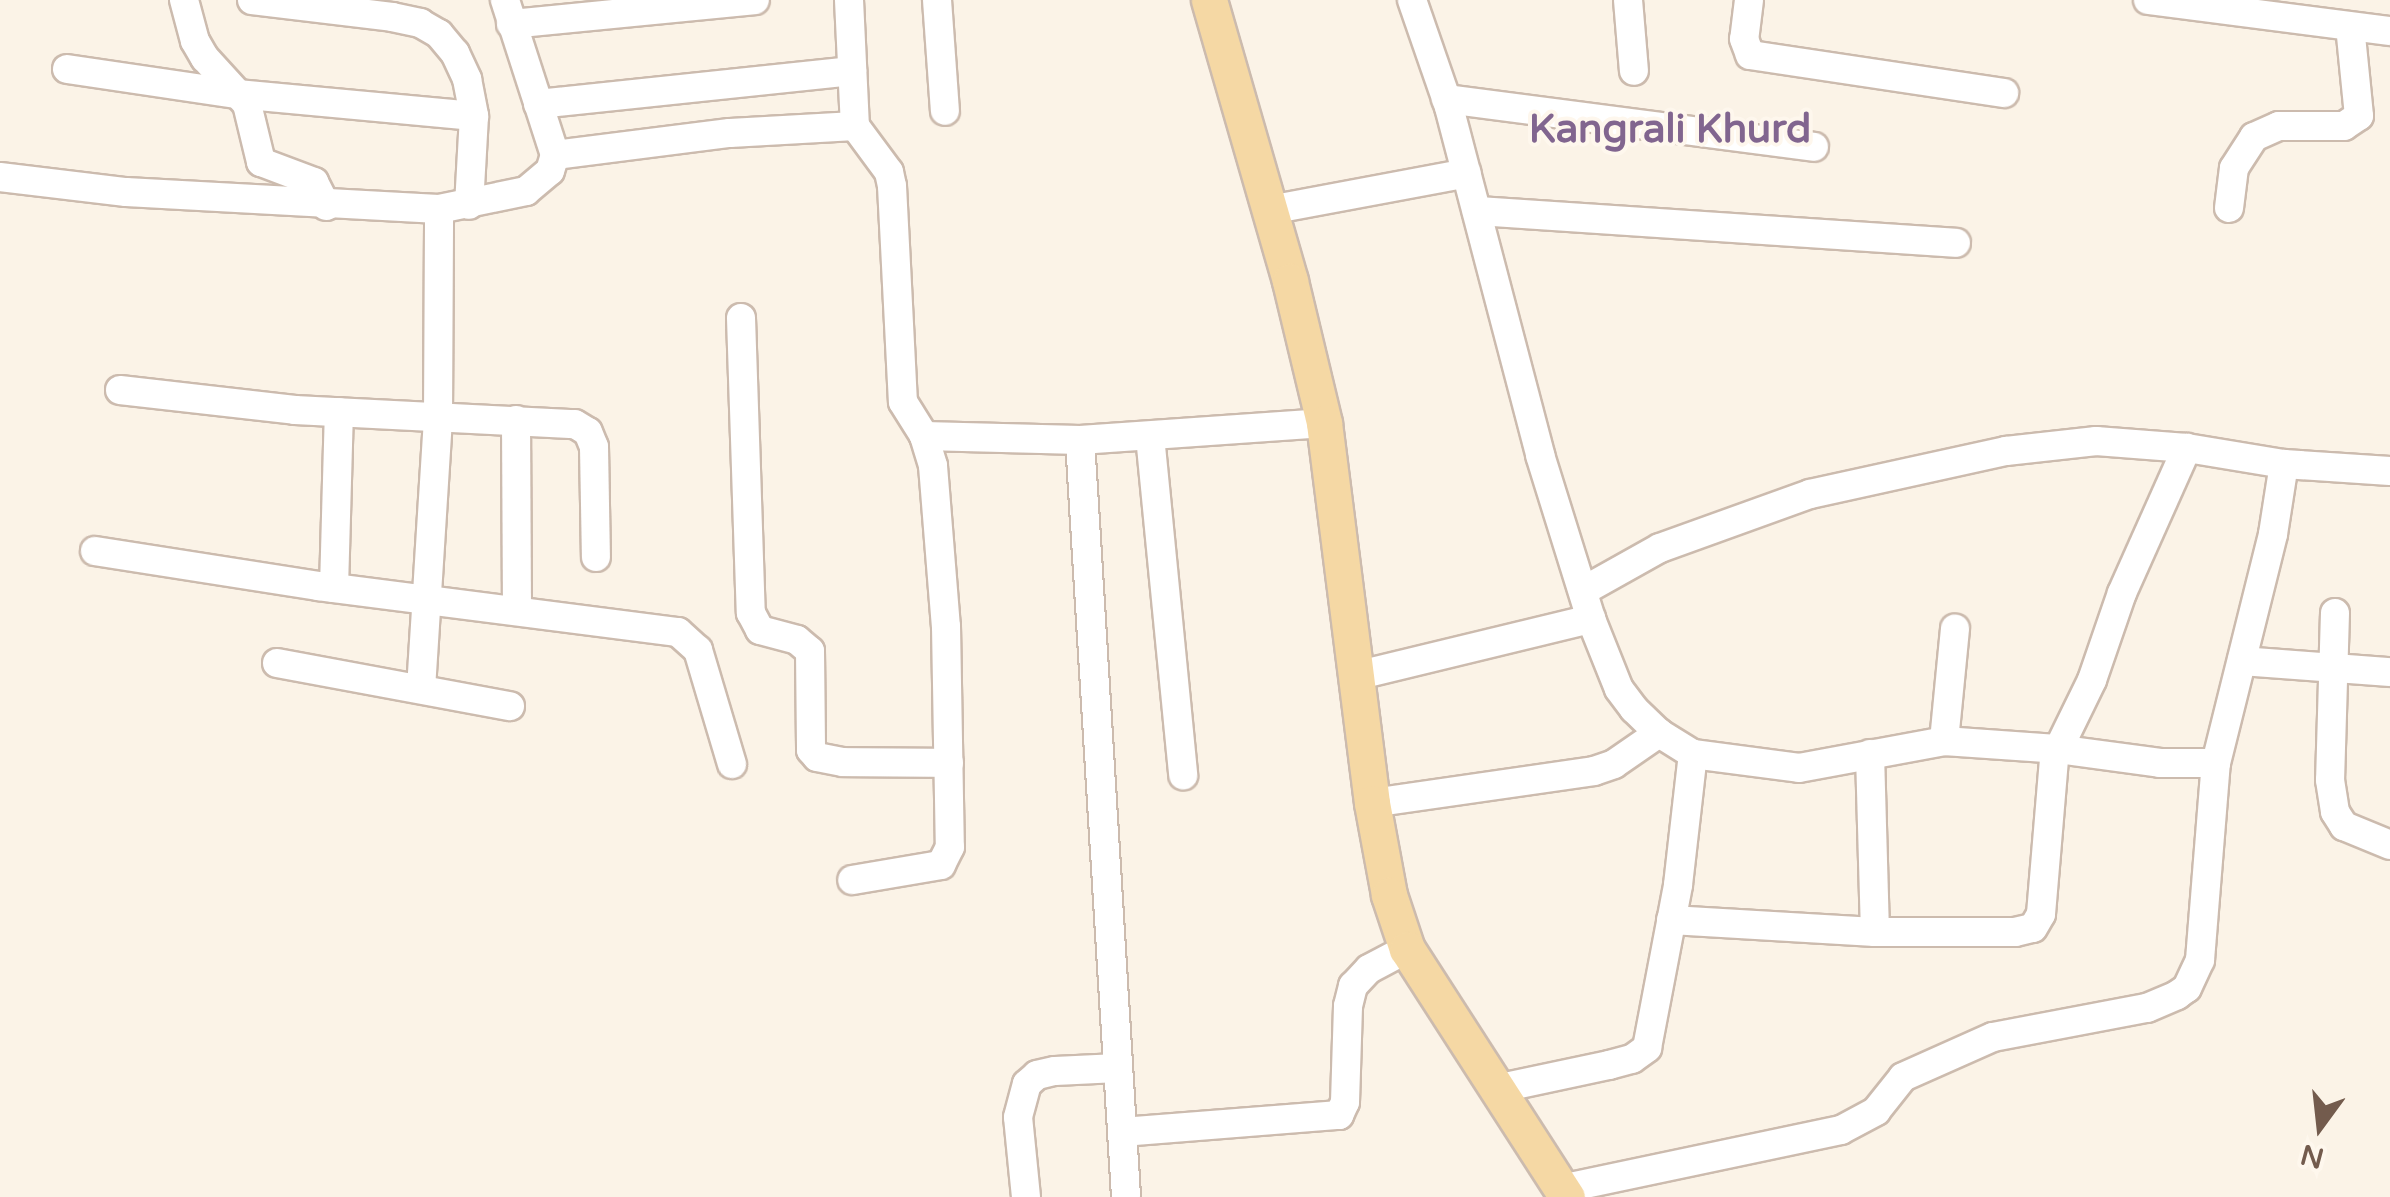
<!DOCTYPE html>
<html>
<head>
<meta charset="utf-8">
<style>
  body { margin:0 }
  #map { position:relative; width:2390px; height:1197px; overflow:hidden; background:#fbf3e7; font-family:"Varela Round",sans-serif }
  div>[style] { position:absolute }
  .roads { filter:drop-shadow(2px 0 #ccbbae) drop-shadow(-2px 0 #ccbbae) drop-shadow(0 2px #ccbbae) drop-shadow(0 -2px #ccbbae) }
  .minor>* { height:28px; margin:-14px; padding:0 14px; transform-origin:14px; border-radius:14px; background:#fff }
  .major>* { height:35px; margin:-17.5px; padding:0 17.5px; transform-origin:17.5px; border-radius:17.5px; background:#f5d8a4 }
  span { translate:-50% -50%; white-space:nowrap; text-align:center; line-height:1.15; -webkit-text-stroke:8px #fef7ed; paint-order:stroke }
  .quarter-label { font-size:40px; color:#81658f; font-weight:700 }
  .north { position:absolute; left:2270px; top:1077px; width:100px; height:100px; -webkit-text-stroke:8px #fef7ed; paint-order:stroke; rotate:195deg; font-size:28px; font-weight:700; line-height:40px; text-align:center; color:#735b4d }
  .north::after { content:''; display:block; margin:auto; width:35px; height:45px; background:#735b4d; clip-path:polygon(50% 0,100% 100%,50% 72%,0 100%) }
</style>
</head>
<body>
<div id="map">
  <div class="roads">
    <div class="minor">
      <div style="left:184px;top:0;width:42px;rotate:75deg"></div>
      <div style="left:195px;top:41px;width:20px;rotate:60deg"></div>
      <div style="left:205px;top:58px;width:62px;rotate:47.6deg"></div>
      <div style="left:247px;top:104px;width:60px;rotate:76.4deg"></div>
      <div style="left:261px;top:162px;width:57px;rotate:20.7deg"></div>
      <div style="left:314px;top:182px;width:27px;rotate:63deg"></div>
      <div style="left:252px;top:0;width:141px;rotate:6.9deg"></div>
      <div style="left:392px;top:17px;width:29px;rotate:12deg"></div>
      <div style="left:420px;top:23px;width:22px;rotate:30deg"></div>
      <div style="left:439px;top:34px;width:25px;rotate:50deg"></div>
      <div style="left:455px;top:53px;width:29px;rotate:65deg"></div>
      <div style="left:467px;top:79px;width:38px;rotate:79deg"></div>
      <div style="left:474px;top:116px;width:89px;rotate:93.2deg"></div>
      <div style="left:849px;top:0;width:126px;rotate:87.3deg"></div>
      <div style="left:855px;top:126px;width:57px;rotate:53.5deg"></div>
      <div style="left:889px;top:172px;width:14px;rotate:78deg"></div>
      <div style="left:892px;top:186px;width:216px;rotate:87.1deg"></div>
      <div style="left:903px;top:402px;width:40px;rotate:58deg"></div>
      <div style="left:924px;top:436px;width:31px;rotate:73deg"></div>
      <div style="left:933px;top:466px;width:161px;rotate:85.4deg"></div>
      <div style="left:946px;top:626px;width:221px;rotate:89deg"></div>
      <div style="left:950px;top:847px;width:20px;rotate:117deg"></div>
      <div style="left:941px;top:865px;width:90px;rotate:170.4deg"></div>
      <div style="left:937px;top:0;width:111px;rotate:85.9deg"></div>
      <div style="left:1412px;top:0;width:113px;rotate:70.9deg"></div>
      <div style="left:1449px;top:107px;width:360px;rotate:75.3deg"></div>
      <div style="left:1540px;top:455px;width:172px;rotate:72.7deg"></div>
      <div style="left:1591px;top:619px;width:75px;rotate:68.2deg"></div>
      <div style="left:1619px;top:689px;width:25px;rotate:53deg"></div>
      <div style="left:1634px;top:709px;width:35px;rotate:44deg"></div>
      <div style="left:1659px;top:733px;width:40px;rotate:32deg"></div>
      <div style="left:1693px;top:754px;width:107px;rotate:7.5deg"></div>
      <div style="left:1799px;top:768px;width:147px;rotate:-10.5deg"></div>
      <div style="left:1944px;top:741px;width:113px;rotate:4deg"></div>
      <div style="left:2057px;top:749px;width:104px;rotate:7.7deg"></div>
      <div style="left:2160px;top:763px;width:56px"></div>
      <div style="left:2216px;top:763px;width:236px;rotate:-76deg"></div>
      <div style="left:2273px;top:534px;width:71px;rotate:-81.1deg"></div>
      <div style="left:1628px;top:0;width:71px;rotate:85.2deg"></div>
      <div style="left:1749px;top:0;width:39px;rotate:97deg"></div>
      <div style="left:1744px;top:39px;width:17px;rotate:69deg"></div>
      <div style="left:1750px;top:55px;width:257px;rotate:8.5deg"></div>
      <div style="left:2148px;top:0;width:244px;rotate:7.3deg"></div>
      <div style="left:511px;top:24px;width:245px;rotate:-5.6deg"></div>
      <div style="left:67px;top:69px;width:172px;rotate:8.4deg"></div>
      <div style="left:237px;top:94px;width:238px;rotate:5.3deg"></div>
      <div style="left:1446px;top:99px;width:371px;rotate:7.4deg"></div>
      <div style="left:538px;top:104px;width:316px;rotate:-6deg"></div>
      <div style="left:555px;top:155px;width:176px;rotate:-7.2deg"></div>
      <div style="left:730px;top:133px;width:125px;rotate:-3.2deg"></div>
      <div style="left:0;top:177px;width:127px;rotate:6.8deg"></div>
      <div style="left:126px;top:192px;width:313px;rotate:3.1deg"></div>
      <div style="left:439px;top:209px;width:89px;rotate:-11.7deg"></div>
      <div style="left:526px;top:191px;width:31px;rotate:-40deg"></div>
      <div style="left:550px;top:171px;width:17px;rotate:-73deg"></div>
      <div style="left:555px;top:155px;width:163px;rotate:-107.9deg"></div>
      <div style="left:2229px;top:208px;width:40px;rotate:-82.9deg"></div>
      <div style="left:2234px;top:168px;width:37px;rotate:-57deg"></div>
      <div style="left:2254px;top:137px;width:27px;rotate:-24deg"></div>
      <div style="left:2279px;top:126px;width:65px"></div>
      <div style="left:2344px;top:126px;width:18px;rotate:-34deg"></div>
      <div style="left:2359px;top:116px;width:90px;rotate:-95.7deg"></div>
      <div style="left:1270px;top:210px;width:200px;rotate:-10.6deg"></div>
      <div style="left:1477px;top:211px;width:480px;rotate:3.8deg"></div>
      <div style="left:741px;top:318px;width:295px;rotate:88.1deg"></div>
      <div style="left:751px;top:613px;width:19px;rotate:62deg"></div>
      <div style="left:760px;top:630px;width:38px;rotate:15deg"></div>
      <div style="left:797px;top:640px;width:17px;rotate:40deg"></div>
      <div style="left:810px;top:651px;width:99px;rotate:89.4deg"></div>
      <div style="left:811px;top:750px;width:9px;rotate:49deg"></div>
      <div style="left:817px;top:757px;width:26px;rotate:11deg"></div>
      <div style="left:843px;top:762px;width:106px;rotate:0.5deg"></div>
      <div style="left:120px;top:390px;width:176px;rotate:6.5deg"></div>
      <div style="left:295px;top:410px;width:280px;rotate:2.9deg"></div>
      <div style="left:575px;top:424px;width:15px;rotate:32deg"></div>
      <div style="left:588px;top:432px;width:16px;rotate:68deg"></div>
      <div style="left:594px;top:447px;width:110px;rotate:89deg"></div>
      <div style="left:516px;top:420px;width:190px;rotate:89.7deg"></div>
      <div style="left:924px;top:436px;width:156px;rotate:1.5deg"></div>
      <div style="left:1080px;top:440px;width:245px;rotate:-4deg"></div>
      <div style="left:1150px;top:436px;width:341px;rotate:84.4deg"></div>
      <div style="left:1080px;top:440px;width:758px;rotate:86.52deg"></div>
      <div style="left:95px;top:551px;width:226px;rotate:8.9deg"></div>
      <div style="left:318px;top:586px;width:363px;rotate:7.3deg"></div>
      <div style="left:678px;top:632px;width:27px;rotate:42deg"></div>
      <div style="left:698px;top:650px;width:119px;rotate:73.4deg"></div>
      <div style="left:334px;top:588px;width:176px;rotate:-88.4deg"></div>
      <div style="left:1583px;top:591px;width:88px;rotate:-29.2deg"></div>
      <div style="left:1660px;top:548px;width:159px;rotate:-19.8deg"></div>
      <div style="left:1810px;top:494px;width:201px;rotate:-12.4deg"></div>
      <div style="left:2006px;top:451px;width:91px;rotate:-6.3deg"></div>
      <div style="left:2096px;top:441px;width:91px;rotate:4.4deg"></div>
      <div style="left:2187px;top:448px;width:98px;rotate:9.4deg"></div>
      <div style="left:2284px;top:464px;width:106px;rotate:3.8deg"></div>
      <div style="left:2335px;top:613px;width:167px;rotate:91.7deg"></div>
      <div style="left:2330px;top:780px;width:32px;rotate:81deg"></div>
      <div style="left:2335px;top:812px;width:17px;rotate:57deg"></div>
      <div style="left:2344px;top:826px;width:50px;rotate:22.4deg"></div>
      <div style="left:2242px;top:661px;width:148px;rotate:4.3deg"></div>
      <div style="left:277px;top:663px;width:237px;rotate:10.5deg"></div>
      <div style="left:1359px;top:675px;width:239px;rotate:-13.6deg"></div>
      <div style="left:421px;top:689px;width:273px;rotate:-86.4deg"></div>
      <div style="left:438px;top:417px;width:208px;rotate:-89.7deg"></div>
      <div style="left:1944px;top:741px;width:113px;rotate:-84.4deg"></div>
      <div style="left:1870px;top:754px;width:178px;rotate:88.4deg"></div>
      <div style="left:1372px;top:803px;width:224px;rotate:-8.2deg"></div>
      <div style="left:1594px;top:771px;width:21px;rotate:-19deg"></div>
      <div style="left:1614px;top:764px;width:55px;rotate:-34.6deg"></div>
      <div style="left:1671px;top:920px;width:204px;rotate:3.4deg"></div>
      <div style="left:1875px;top:932px;width:140px"></div>
      <div style="left:2015px;top:932px;width:18px;rotate:-13deg"></div>
      <div style="left:2033px;top:928px;width:16px;rotate:-60deg"></div>
      <div style="left:2041px;top:914px;width:157px;rotate:-85.2deg"></div>
      <div style="left:2054px;top:758px;width:87px;rotate:-64deg"></div>
      <div style="left:2092px;top:680px;width:92px;rotate:-71deg"></div>
      <div style="left:2122px;top:593px;width:159px;rotate:-65.9deg"></div>
      <div style="left:1496px;top:1089px;width:116px;rotate:-12deg"></div>
      <div style="left:1609px;top:1065px;width:24px;rotate:-15deg"></div>
      <div style="left:1632px;top:1059px;width:19px;rotate:-36deg"></div>
      <div style="left:1647px;top:1048px;width:166px;rotate:-79.2deg"></div>
      <div style="left:1678px;top:885px;width:132px;rotate:-83.5deg"></div>
      <div style="left:1122px;top:1132px;width:218px;rotate:-4.5deg"></div>
      <div style="left:1339px;top:1115px;width:14px;rotate:-65deg"></div>
      <div style="left:1345px;top:1102px;width:96px;rotate:-88.2deg"></div>
      <div style="left:1348px;top:1006px;width:21px;rotate:-76deg"></div>
      <div style="left:1353px;top:986px;width:23px;rotate:-47deg"></div>
      <div style="left:1369px;top:969px;width:43px;rotate:-27.8deg"></div>
      <div style="left:1561px;top:1189px;width:286px;rotate:-11.9deg"></div>
      <div style="left:1841px;top:1130px;width:40px;rotate:-28deg"></div>
      <div style="left:1876px;top:1111px;width:43px;rotate:-51.5deg"></div>
      <div style="left:1903px;top:1077px;width:98px;rotate:-24deg"></div>
      <div style="left:1993px;top:1037px;width:157px;rotate:-10.7deg"></div>
      <div style="left:2147px;top:1008px;width:33px;rotate:-23deg"></div>
      <div style="left:2177px;top:995px;width:12px;rotate:-35deg"></div>
      <div style="left:2187px;top:988px;width:31px;rotate:-65deg"></div>
      <div style="left:2200px;top:960px;width:198px;rotate:-85.4deg"></div>
      <div style="left:1026px;top:1197px;width:80px;rotate:-95.7deg"></div>
      <div style="left:1018px;top:1117px;width:34px;rotate:-75deg"></div>
      <div style="left:1027px;top:1084px;width:13px;rotate:-42deg"></div>
      <div style="left:1037px;top:1075px;width:18px;rotate:-13deg"></div>
      <div style="left:1055px;top:1071px;width:63px;rotate:-2.7deg"></div>
    </div>
    <div class="major">
      <div style="left:1209px;top:0;width:292px;rotate:73.9deg"></div>
      <div style="left:1290px;top:281px;width:146px;rotate:76.5deg"></div>
      <div style="left:1324px;top:423px;width:383px;rotate:82.8deg"></div>
      <div style="left:1372px;top:803px;width:94px;rotate:79.5deg"></div>
      <div style="left:1389px;top:895px;width:57px;rotate:71.6deg"></div>
      <div style="left:1407px;top:949px;width:295px;rotate:57.2deg"></div>
    </div>
  </div>
  <div class="quarter-label">
    <span style="left:1670px;top:129px">Kangrali Khurd</span>
  </div>
  <div class="north">N</div>
</div>
</body>
</html>
